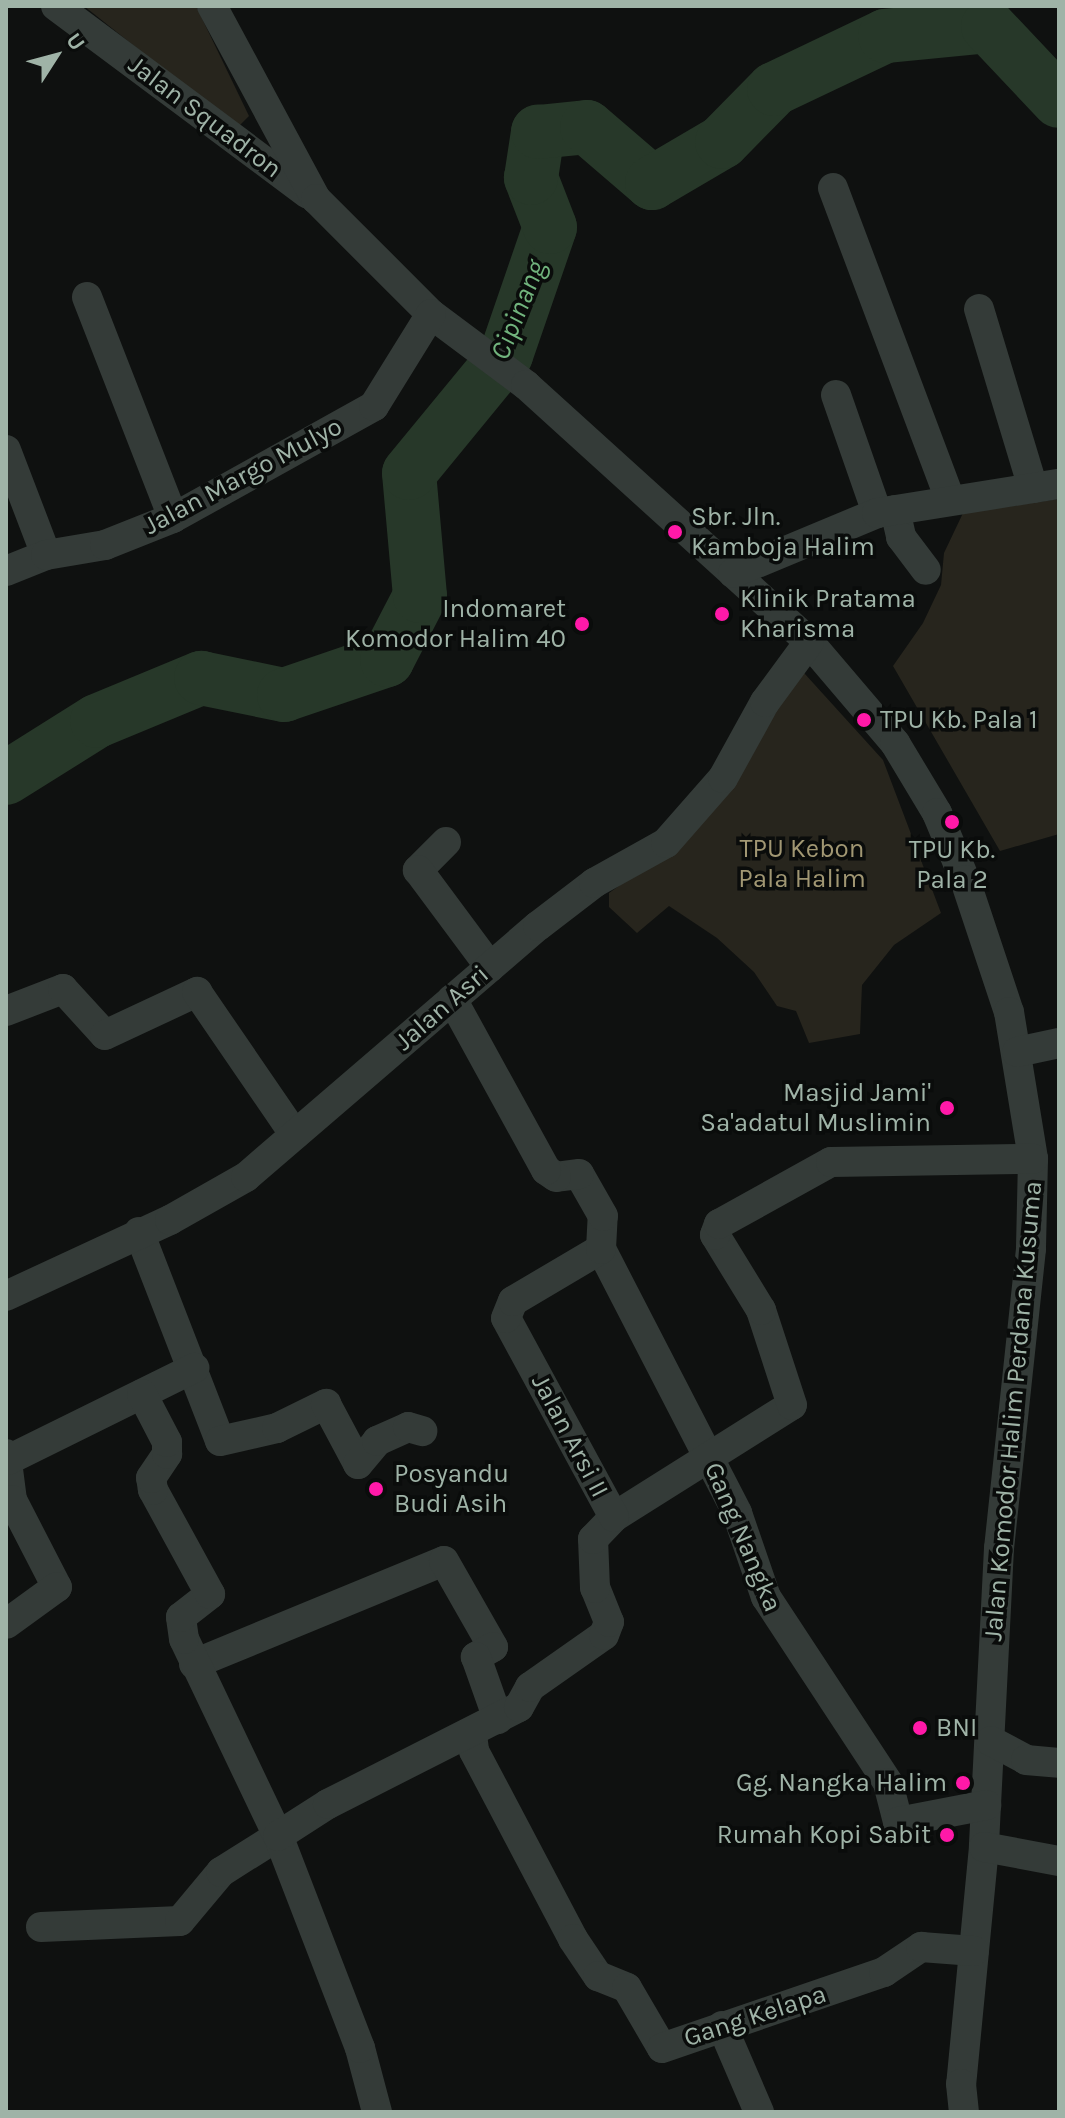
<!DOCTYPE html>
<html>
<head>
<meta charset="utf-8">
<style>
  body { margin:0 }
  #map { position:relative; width:1065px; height:2118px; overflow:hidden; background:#0f1110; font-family:Karla,sans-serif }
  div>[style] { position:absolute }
  .green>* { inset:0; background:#27251d }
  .river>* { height:54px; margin:-27px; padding:0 27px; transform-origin:27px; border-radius:27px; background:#273829 }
  .minor>* { height:30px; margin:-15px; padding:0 15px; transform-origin:15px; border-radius:15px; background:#343b38 }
  .dots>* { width:22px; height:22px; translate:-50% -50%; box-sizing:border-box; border:4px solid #0a0c0b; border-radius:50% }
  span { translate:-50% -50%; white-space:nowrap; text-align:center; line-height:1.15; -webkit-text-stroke:7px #0a0c0b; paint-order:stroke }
  .street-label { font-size:26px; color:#9fb3a7 }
  .poi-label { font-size:26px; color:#9fb3a7 }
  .left { translate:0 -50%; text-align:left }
  .right { translate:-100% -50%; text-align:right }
  .park-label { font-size:26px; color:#a19773 }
  .water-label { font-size:28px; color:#71b37d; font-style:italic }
  .frame { position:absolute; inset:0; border:8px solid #9fb3a7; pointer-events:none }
  .north { position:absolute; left:16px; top:16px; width:80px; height:80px; -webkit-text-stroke:6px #0a0c0b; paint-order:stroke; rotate:54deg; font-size:22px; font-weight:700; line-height:32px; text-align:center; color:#9fb3a7 }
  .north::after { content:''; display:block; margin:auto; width:28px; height:36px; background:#9fb3a7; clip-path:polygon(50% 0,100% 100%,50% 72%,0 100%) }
</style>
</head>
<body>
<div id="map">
  <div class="green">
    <div style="clip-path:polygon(84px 6px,196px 6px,249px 116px,237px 128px)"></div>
    <div style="clip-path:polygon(1059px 499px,1059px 834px,1000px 851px,893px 666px,923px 623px,941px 585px,944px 553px,963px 513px)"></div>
    <div style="clip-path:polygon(795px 663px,883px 760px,941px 913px,894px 945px,862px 985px,860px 1034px,809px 1043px,796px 1011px,777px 1006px,754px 972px,717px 938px,669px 906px,637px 933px,609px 907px,609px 893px,679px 843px)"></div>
  </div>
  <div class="river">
    <div style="left:6px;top:778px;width:107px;rotate:-32.1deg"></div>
    <div style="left:97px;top:721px;width:113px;rotate:-22.5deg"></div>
    <div style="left:201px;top:678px;width:85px;rotate:11.6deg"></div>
    <div style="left:284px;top:695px;width:109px;rotate:-18.8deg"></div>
    <div style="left:387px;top:660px;width:72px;rotate:-62.7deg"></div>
    <div style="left:420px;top:596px;width:123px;rotate:-95.1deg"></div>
    <div style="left:409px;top:473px;width:153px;rotate:-50.6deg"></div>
    <div style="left:506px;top:355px;width:135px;rotate:-71deg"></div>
    <div style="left:550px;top:227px;width:53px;rotate:-111.2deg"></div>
    <div style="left:531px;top:178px;width:47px;rotate:-81.3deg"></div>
    <div style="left:538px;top:132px;width:49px;rotate:-5.8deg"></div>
    <div style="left:587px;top:127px;width:86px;rotate:40.7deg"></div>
    <div style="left:652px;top:183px;width:81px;rotate:-30.4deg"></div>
    <div style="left:722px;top:142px;width:74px;rotate:-45.5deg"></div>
    <div style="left:774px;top:89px;width:123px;rotate:-25.5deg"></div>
    <div style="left:885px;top:36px;width:103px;rotate:-5.5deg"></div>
    <div style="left:988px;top:26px;width:103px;rotate:46.6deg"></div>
  </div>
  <div class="minor">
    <div style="left:56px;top:6px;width:314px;rotate:36.7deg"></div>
    <div style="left:212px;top:6px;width:219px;rotate:61.7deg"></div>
    <div style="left:316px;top:199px;width:163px;rotate:45deg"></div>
    <div style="left:431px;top:314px;width:119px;rotate:36.8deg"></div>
    <div style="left:526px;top:385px;width:382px;rotate:42.2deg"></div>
    <div style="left:809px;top:642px;width:133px;rotate:49.6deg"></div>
    <div style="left:895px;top:743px;width:82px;rotate:59deg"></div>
    <div style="left:937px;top:813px;width:73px;rotate:67.3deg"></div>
    <div style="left:965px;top:880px;width:139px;rotate:71.6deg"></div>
    <div style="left:1009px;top:1012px;width:149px;rotate:80.7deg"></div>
    <div style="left:1033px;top:1159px;width:90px;rotate:91.3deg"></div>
    <div style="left:1031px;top:1249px;width:301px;rotate:96.1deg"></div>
    <div style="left:999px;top:1548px;width:299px;rotate:92.9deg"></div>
    <div style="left:984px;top:1847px;width:238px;rotate:95.5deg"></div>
    <div style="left:961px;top:2084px;width:28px;rotate:84deg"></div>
    <div style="left:833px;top:188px;width:332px;rotate:69.4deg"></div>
    <div style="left:87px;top:297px;width:237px;rotate:68.7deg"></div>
    <div style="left:979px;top:309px;width:187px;rotate:73.2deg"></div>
    <div style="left:836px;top:395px;width:125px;rotate:70.8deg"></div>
    <div style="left:6px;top:450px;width:112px;rotate:69.1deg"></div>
    <div style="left:895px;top:510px;width:28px;rotate:77deg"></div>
    <div style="left:901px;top:537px;width:41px;rotate:52.9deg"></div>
    <div style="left:6px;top:571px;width:43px;rotate:-21.8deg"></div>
    <div style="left:46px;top:555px;width:60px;rotate:-9.6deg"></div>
    <div style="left:105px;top:545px;width:73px;rotate:-21.7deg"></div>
    <div style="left:173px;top:518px;width:230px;rotate:-29.1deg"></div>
    <div style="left:374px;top:406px;width:108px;rotate:-58.2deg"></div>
    <div style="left:733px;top:573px;width:156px;rotate:-22.6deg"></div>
    <div style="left:877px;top:513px;width:184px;rotate:-9.1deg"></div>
    <div style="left:446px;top:842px;width:40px;rotate:135deg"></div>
    <div style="left:418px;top:870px;width:121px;rotate:53.4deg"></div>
    <div style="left:6px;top:1011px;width:61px;rotate:-21.1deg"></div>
    <div style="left:63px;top:989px;width:62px;rotate:47.6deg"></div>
    <div style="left:105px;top:1035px;width:102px;rotate:-25.1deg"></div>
    <div style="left:197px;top:992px;width:173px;rotate:55.6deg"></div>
    <div style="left:1017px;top:1052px;width:43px;rotate:-12.1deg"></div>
    <div style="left:139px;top:1232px;width:224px;rotate:68.8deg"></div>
    <div style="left:220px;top:1441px;width:58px;rotate:-12.8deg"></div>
    <div style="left:277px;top:1428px;width:55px;rotate:-26.1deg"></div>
    <div style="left:326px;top:1404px;width:68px;rotate:61.9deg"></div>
    <div style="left:358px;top:1464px;width:30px;rotate:-50deg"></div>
    <div style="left:377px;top:1441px;width:34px;rotate:-24deg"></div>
    <div style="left:408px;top:1427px;width:15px;rotate:16deg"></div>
    <div style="left:601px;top:1249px;width:297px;rotate:62.7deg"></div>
    <div style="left:737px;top:1513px;width:89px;rotate:71deg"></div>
    <div style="left:766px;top:1597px;width:222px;rotate:56.7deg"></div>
    <div style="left:888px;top:1783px;width:40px;rotate:75.6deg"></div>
    <div style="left:898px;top:1822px;width:90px;rotate:-10.9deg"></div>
    <div style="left:6px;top:1296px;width:181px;rotate:-24.9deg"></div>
    <div style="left:170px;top:1220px;width:87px;rotate:-29.5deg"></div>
    <div style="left:246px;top:1177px;width:385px;rotate:-40.7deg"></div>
    <div style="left:538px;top:926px;width:71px;rotate:-37.5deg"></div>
    <div style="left:594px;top:883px;width:82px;rotate:-29.1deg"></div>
    <div style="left:666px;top:843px;width:86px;rotate:-48.8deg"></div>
    <div style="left:723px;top:778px;width:87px;rotate:-61.1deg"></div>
    <div style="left:765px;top:702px;width:74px;rotate:-53.7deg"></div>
    <div style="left:6px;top:1454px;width:46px;rotate:82.6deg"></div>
    <div style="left:12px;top:1500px;width:98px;rotate:62.7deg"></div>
    <div style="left:57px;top:1587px;width:63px;rotate:144deg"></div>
    <div style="left:8px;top:1460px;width:208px;rotate:-26.3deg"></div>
    <div style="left:614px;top:1517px;width:210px;rotate:-32.2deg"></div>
    <div style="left:792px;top:1405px;width:100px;rotate:-108.1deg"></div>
    <div style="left:761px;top:1310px;width:88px;rotate:-121.5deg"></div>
    <div style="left:715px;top:1235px;width:12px;rotate:-70deg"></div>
    <div style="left:719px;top:1224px;width:128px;rotate:-29deg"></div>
    <div style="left:831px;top:1162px;width:202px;rotate:-0.9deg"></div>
    <div style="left:194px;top:1664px;width:270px;rotate:-22.4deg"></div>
    <div style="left:444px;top:1561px;width:99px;rotate:60.3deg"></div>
    <div style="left:493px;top:1647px;width:20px;rotate:150deg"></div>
    <div style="left:476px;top:1657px;width:66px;rotate:70.5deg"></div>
    <div style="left:472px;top:1734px;width:17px;rotate:83deg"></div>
    <div style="left:474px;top:1751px;width:212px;rotate:62.2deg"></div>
    <div style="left:573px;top:1939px;width:45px;rotate:56deg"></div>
    <div style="left:598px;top:1976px;width:31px;rotate:22deg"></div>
    <div style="left:627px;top:1988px;width:69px;rotate:59.7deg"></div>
    <div style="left:662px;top:2048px;width:235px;rotate:-18.9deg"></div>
    <div style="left:884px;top:1972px;width:45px;rotate:-34deg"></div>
    <div style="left:921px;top:1947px;width:53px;rotate:4.3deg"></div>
    <div style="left:991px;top:1741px;width:40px;rotate:28deg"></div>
    <div style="left:1026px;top:1760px;width:33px;rotate:5deg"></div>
    <div style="left:984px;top:1847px;width:76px;rotate:10.6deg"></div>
    <div style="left:41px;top:1927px;width:139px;rotate:-2.5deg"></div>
    <div style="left:180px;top:1921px;width:64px;rotate:-50.1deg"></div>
    <div style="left:221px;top:1872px;width:67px;rotate:-32.3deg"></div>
    <div style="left:278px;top:1836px;width:218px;rotate:-115.5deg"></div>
    <div style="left:184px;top:1639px;width:22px;rotate:-98deg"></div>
    <div style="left:181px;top:1617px;width:37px;rotate:-38deg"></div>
    <div style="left:210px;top:1594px;width:119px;rotate:-118.7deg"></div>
    <div style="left:153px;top:1490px;width:12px;rotate:-99deg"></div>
    <div style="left:151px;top:1478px;width:29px;rotate:-56deg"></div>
    <div style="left:167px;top:1454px;width:12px;rotate:-90deg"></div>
    <div style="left:167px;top:1442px;width:54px;rotate:-117.5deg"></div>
    <div style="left:722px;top:2026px;width:94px;rotate:66.7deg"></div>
    <div style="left:377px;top:2112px;width:66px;rotate:-104.9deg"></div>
    <div style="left:360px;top:2048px;width:227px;rotate:-111.1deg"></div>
    <div style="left:278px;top:1836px;width:59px;rotate:-32.6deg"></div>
    <div style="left:328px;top:1804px;width:214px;rotate:-26.9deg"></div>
    <div style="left:519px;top:1707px;width:23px;rotate:-61deg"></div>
    <div style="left:530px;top:1687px;width:90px;rotate:-35.1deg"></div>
    <div style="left:604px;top:1635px;width:14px;rotate:-69deg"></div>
    <div style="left:609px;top:1622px;width:37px;rotate:-112deg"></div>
    <div style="left:595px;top:1588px;width:49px;rotate:-92.3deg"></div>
    <div style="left:593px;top:1539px;width:30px;rotate:-46deg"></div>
    <div style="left:614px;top:1517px;width:226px;rotate:-118.5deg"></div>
    <div style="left:506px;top:1318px;width:18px;rotate:-68deg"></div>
    <div style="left:513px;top:1301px;width:102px;rotate:-30.6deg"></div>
    <div style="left:601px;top:1249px;width:33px;rotate:-87deg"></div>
    <div style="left:603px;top:1216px;width:48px;rotate:-119.7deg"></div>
    <div style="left:579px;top:1174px;width:23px;rotate:173deg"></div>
    <div style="left:556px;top:1177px;width:12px;rotate:-145deg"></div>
    <div style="left:546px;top:1170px;width:195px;rotate:-118.8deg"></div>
  </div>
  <div class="dots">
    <div style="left:675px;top:532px;background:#ff19a8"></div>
    <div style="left:722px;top:614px;background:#ff19a8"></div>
    <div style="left:582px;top:624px;background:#ff19a8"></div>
    <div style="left:864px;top:720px;background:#ff19a8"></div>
    <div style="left:952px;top:822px;background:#ff19a8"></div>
    <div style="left:947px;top:1108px;background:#ff19a8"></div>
    <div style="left:376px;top:1489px;background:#ff19a8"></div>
    <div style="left:920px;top:1728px;background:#ff19a8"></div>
    <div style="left:963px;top:1783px;background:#ff19a8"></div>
    <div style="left:947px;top:1835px;background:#ff19a8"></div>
  </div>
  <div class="street-label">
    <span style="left:205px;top:117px;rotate:37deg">Jalan Squadron</span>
    <span style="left:243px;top:476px;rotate:-28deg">Jalan Margo Mulyo</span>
    <span style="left:442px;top:1008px;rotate:-41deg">Jalan Asri</span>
    <span style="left:1013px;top:1411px;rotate:-85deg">Jalan Komodor Halim Perdana Kusuma</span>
    <span style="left:570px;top:1436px;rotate:62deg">Jalan Arsi II</span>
    <span style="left:743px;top:1537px;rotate:67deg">Gang Nangka</span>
    <span style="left:755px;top:2016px;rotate:-18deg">Gang Kelapa</span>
  </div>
  <div class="poi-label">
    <span class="left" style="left:691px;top:532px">Sbr. Jln.<br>Kamboja Halim</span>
    <span class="left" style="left:740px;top:614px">Klinik Pratama<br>Kharisma</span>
    <span class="right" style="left:566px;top:624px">Indomaret<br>Komodor Halim 40</span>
    <span class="left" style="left:880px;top:720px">TPU Kb. Pala 1</span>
    <span style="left:952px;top:865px">TPU Kb.<br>Pala 2</span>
    <span class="right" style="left:931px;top:1108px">Masjid Jami'<br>Sa'adatul Muslimin</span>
    <span class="left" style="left:394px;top:1489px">Posyandu<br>Budi Asih</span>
    <span class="left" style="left:936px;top:1728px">BNI</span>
    <span class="right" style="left:947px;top:1783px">Gg. Nangka Halim</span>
    <span class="right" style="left:931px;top:1835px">Rumah Kopi Sabit</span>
  </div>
  <div class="park-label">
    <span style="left:802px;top:864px">TPU Kebon<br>Pala Halim</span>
  </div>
  <div class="water-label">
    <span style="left:518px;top:310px;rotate:-68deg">Cipinang</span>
  </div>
  <div class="frame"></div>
  <div class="north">U</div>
</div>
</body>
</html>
